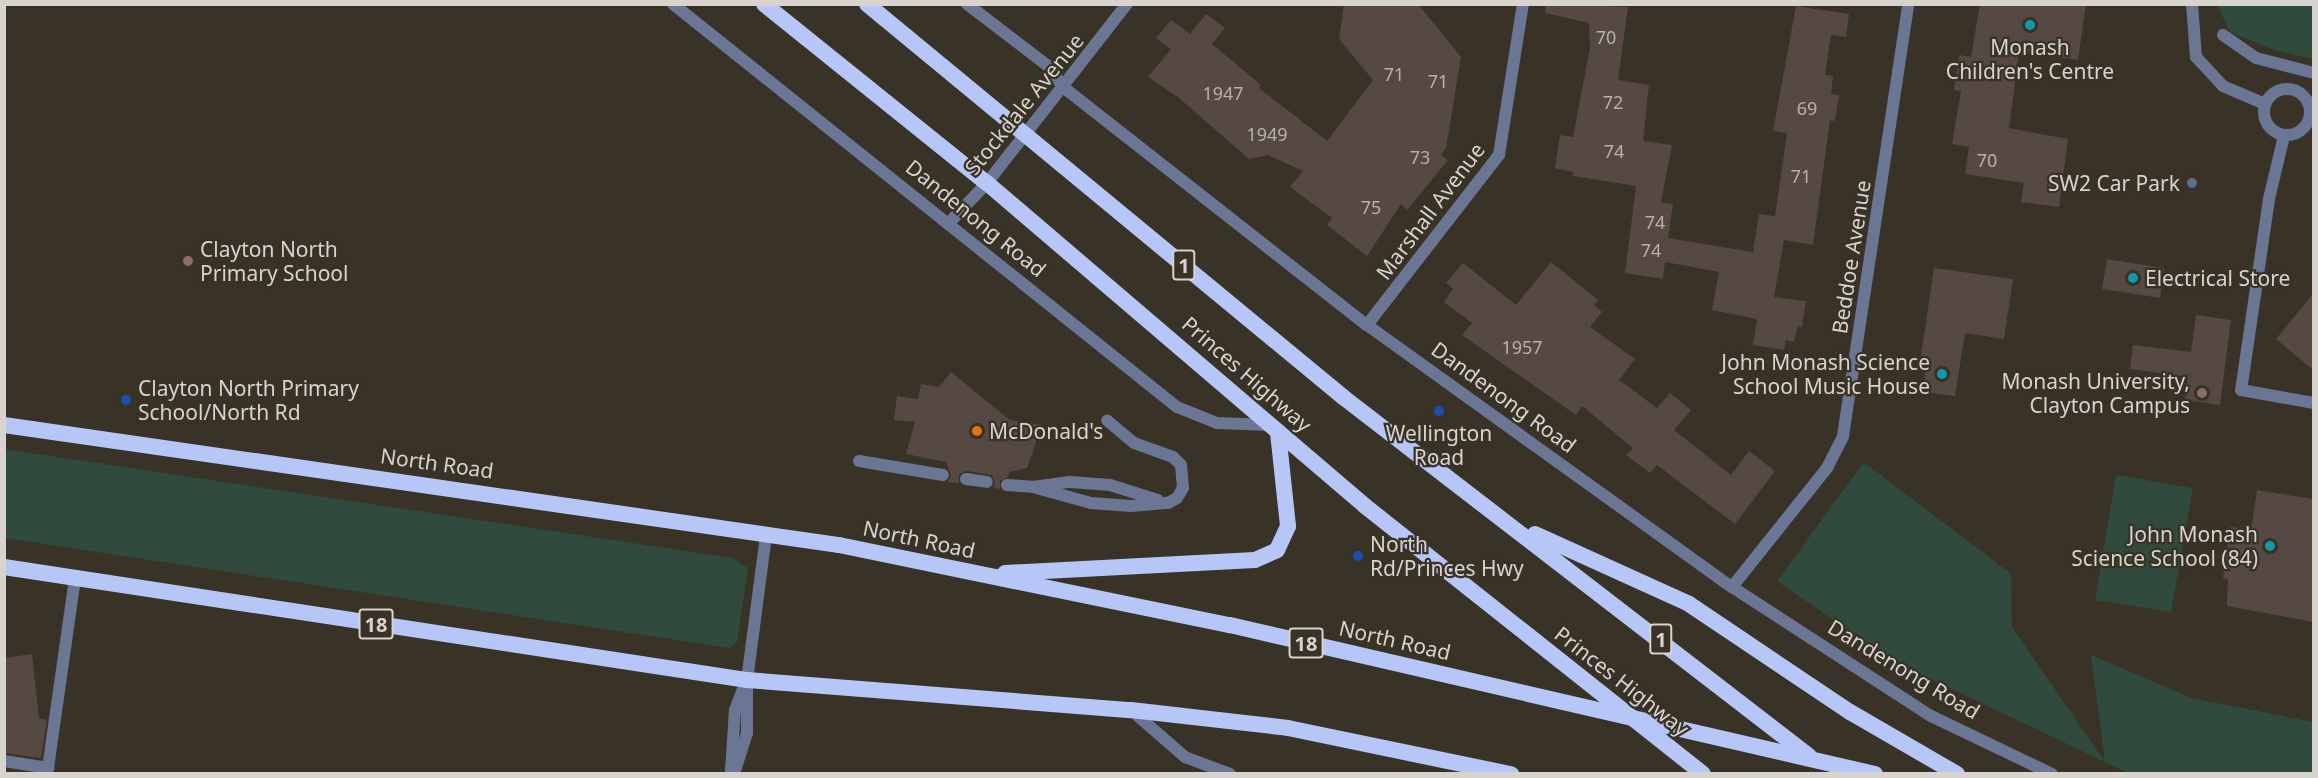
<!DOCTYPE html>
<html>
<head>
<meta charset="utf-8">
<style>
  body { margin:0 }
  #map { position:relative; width:2318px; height:778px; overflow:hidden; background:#383227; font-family:"Noto Sans",sans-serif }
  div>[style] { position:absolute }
  .green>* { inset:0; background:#304a3e }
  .building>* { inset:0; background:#564944 }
  .service>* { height:12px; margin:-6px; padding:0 6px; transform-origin:6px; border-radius:6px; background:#6b7695 }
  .pedestrian>* { height:12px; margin:-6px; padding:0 6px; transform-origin:6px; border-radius:6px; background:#6b7695 }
  .minor>* { height:12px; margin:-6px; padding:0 6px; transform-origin:6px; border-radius:6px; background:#6b7695 }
  .minor>.ring { margin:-6px; padding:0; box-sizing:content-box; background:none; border:12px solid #6b7695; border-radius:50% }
  .trunk>* { height:16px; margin:-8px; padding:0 8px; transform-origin:8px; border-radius:8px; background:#b6c6f6 }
  .dots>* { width:16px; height:16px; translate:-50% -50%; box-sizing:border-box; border:3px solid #383227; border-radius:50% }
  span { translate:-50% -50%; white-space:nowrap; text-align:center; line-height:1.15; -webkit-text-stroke:4.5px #383227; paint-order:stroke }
  .number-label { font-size:18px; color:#b8b1ab }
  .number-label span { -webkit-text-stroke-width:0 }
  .shield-label span { padding:2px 4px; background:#383227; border:2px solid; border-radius:4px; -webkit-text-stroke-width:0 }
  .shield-label { font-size:20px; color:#d8d4cd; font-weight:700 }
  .poi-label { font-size:21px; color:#d8d4cd }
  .right { translate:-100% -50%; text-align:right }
  .left { translate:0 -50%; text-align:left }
  .street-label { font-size:21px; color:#d8d4cd }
  .frame { position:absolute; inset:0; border:6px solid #d8d4cd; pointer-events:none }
</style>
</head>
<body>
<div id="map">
  <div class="green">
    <div style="clip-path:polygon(2217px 5px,2313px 5px,2313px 59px,2274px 50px,2230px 32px)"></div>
    <div style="clip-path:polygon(4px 449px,733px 558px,748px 568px,737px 642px,729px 648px,5px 538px)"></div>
    <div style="clip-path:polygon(1864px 462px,2011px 574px,2012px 627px,2105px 762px,2091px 655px,2192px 698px,2313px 722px,2313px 773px,2128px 773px,1893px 661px,1777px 581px)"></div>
    <div style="clip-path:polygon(2116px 475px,2193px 488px,2171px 612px,2095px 600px)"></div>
  </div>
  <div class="building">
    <div style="clip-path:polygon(1344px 4px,1418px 4px,1461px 57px,1446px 148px,1441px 155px,1448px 160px,1407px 210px,1401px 204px,1367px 256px,1327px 225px,1332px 218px,1290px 187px,1303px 171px,1268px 155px,1249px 159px,1179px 98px,1148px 77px,1171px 49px,1156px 38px,1171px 20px,1190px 34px,1206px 14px,1225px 28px,1212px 44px,1261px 85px,1259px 88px,1327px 141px,1373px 80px,1339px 39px)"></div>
    <div style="clip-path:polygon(1546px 4px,1628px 7px,1618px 80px,1649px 85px,1643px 141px,1672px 145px,1661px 202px,1673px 204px,1668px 238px,1753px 252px,1759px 214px,1775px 216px,1787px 133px,1773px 131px,1796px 6px,1849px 14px,1846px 37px,1831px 35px,1825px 75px,1833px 76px,1831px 94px,1839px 95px,1835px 121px,1830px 120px,1813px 245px,1784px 240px,1774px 297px,1806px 301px,1802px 327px,1798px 326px,1794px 342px,1786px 340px,1784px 350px,1753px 345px,1757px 319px,1712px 310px,1719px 272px,1665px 262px,1663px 279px,1625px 273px,1636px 186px,1573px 176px,1573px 172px,1555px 168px,1560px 135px,1573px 137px,1590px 47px,1589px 23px,1545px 13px)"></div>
    <div style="clip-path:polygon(1980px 4px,2086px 4px,2078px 60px,2019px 51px,2009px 128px,2068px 139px,2059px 207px,2021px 202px,2024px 183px,1965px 174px,1969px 147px,1952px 144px,1961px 91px,1954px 90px,1959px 55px,1971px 57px)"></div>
    <div style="clip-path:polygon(2107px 259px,2164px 268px,2160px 298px,2102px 289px)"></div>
    <div style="clip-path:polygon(1551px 262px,1598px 300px,1594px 305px,1602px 312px,1590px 327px,1635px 359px,1619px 380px,1657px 408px,1670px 393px,1691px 410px,1674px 430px,1731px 475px,1749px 451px,1775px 471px,1735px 524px,1657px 465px,1650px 473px,1626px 455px,1633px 448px,1582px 406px,1576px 415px,1462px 335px,1472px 323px,1444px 302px,1453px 289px,1446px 283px,1463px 263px,1516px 305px)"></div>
    <div style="clip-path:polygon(1934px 268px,2013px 279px,2004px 339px,1965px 333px,1955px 396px,1923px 392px,1927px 357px,1921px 356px)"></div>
    <div style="clip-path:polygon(2313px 294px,2313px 370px,2276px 339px)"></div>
    <div style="clip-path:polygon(2196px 315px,2231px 320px,2220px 405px,2185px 400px,2188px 377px,2130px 369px,2133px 345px,2191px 352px)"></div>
    <div style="clip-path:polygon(951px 372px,1010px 420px,1042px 425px,1027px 468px,1009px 472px,1008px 477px,1000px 481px,1000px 489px,993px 488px,995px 483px,992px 475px,967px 471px,959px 474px,959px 483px,947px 482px,951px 476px,946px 462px,906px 454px,915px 422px,894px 420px,897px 396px,918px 399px,921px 384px,939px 387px)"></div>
    <div style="clip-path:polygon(2257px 490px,2313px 499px,2313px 622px,2227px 606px,2228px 579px,2223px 578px,2230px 527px,2251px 529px)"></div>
    <div style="clip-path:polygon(32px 654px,39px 718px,47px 720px,41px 758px,4px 753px,4px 658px)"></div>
  </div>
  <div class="service">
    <div style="left:859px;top:461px;width:85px;rotate:9.5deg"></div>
    <div style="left:966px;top:479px;width:21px;rotate:8deg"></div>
    <div style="left:1007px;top:485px;width:26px;rotate:4deg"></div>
    <div style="left:1033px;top:487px;width:37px;rotate:-8deg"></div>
    <div style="left:1070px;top:482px;width:40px;rotate:4.3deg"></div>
    <div style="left:1110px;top:485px;width:50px;rotate:17.4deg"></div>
    <div style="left:1033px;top:487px;width:60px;rotate:15.4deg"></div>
    <div style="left:1091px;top:503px;width:40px;rotate:4.3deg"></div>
    <div style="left:1131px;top:506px;width:37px;rotate:-5deg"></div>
    <div style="left:1168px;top:503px;width:10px;rotate:-29deg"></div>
    <div style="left:1177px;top:498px;width:12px;rotate:-59deg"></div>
    <div style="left:1183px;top:488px;width:23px;rotate:-95deg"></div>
    <div style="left:1181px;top:465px;width:11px;rotate:-135deg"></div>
    <div style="left:1173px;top:457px;width:41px;rotate:-160.3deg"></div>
    <div style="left:1134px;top:443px;width:35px;rotate:-140deg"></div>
    <div style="left:4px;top:761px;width:45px;rotate:9deg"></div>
    <div style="left:48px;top:768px;width:192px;rotate:-81.9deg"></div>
  </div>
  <div class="pedestrian">
    <div style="left:2223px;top:35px;width:40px;rotate:34.9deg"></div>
    <div style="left:2256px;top:58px;width:60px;rotate:14.5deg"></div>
  </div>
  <div class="minor">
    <div style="left:673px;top:4px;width:645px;rotate:38.65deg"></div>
    <div style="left:1177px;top:407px;width:43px;rotate:21.8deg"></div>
    <div style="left:1217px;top:423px;width:53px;rotate:2.2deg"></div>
    <div style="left:967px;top:4px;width:102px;rotate:37.4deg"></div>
    <div style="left:1048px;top:66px;width:26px;rotate:54deg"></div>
    <div style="left:1063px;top:87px;width:386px;rotate:38.1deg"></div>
    <div style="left:1367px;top:325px;width:449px;rotate:35.7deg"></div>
    <div style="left:1732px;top:587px;width:237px;rotate:33deg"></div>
    <div style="left:1931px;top:716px;width:134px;rotate:25.6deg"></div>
    <div style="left:2192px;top:4px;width:53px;rotate:85.7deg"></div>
    <div style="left:2196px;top:57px;width:40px;rotate:47deg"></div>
    <div style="left:2223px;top:86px;width:46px;rotate:23.2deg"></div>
    <div class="ring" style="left:2264px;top:89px;width:34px;height:34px"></div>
    <div style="left:2284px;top:136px;width:65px;rotate:103.4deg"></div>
    <div style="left:2269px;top:199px;width:193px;rotate:98.3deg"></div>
    <div style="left:2241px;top:390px;width:74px;rotate:10.1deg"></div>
    <div style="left:948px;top:224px;width:57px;rotate:-46.4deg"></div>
    <div style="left:987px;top:183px;width:227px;rotate:-52deg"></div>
    <div style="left:1367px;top:325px;width:215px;rotate:-52.2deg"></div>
    <div style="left:1499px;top:155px;width:153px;rotate:-81deg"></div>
    <div style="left:1732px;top:587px;width:152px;rotate:-51.4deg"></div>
    <div style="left:1827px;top:468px;width:36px;rotate:-63deg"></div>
    <div style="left:1843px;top:436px;width:437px;rotate:-81.4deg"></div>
    <div style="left:1131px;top:710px;width:72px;rotate:41deg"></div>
    <div style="left:1185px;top:757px;width:48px;rotate:20.7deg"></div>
    <div style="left:731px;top:770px;width:60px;rotate:-86.2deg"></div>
    <div style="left:735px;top:710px;width:28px;rotate:-69deg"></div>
    <div style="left:734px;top:774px;width:43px;rotate:-72.4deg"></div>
    <div style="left:747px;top:733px;width:53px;rotate:-90deg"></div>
    <div style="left:747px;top:680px;width:146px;rotate:-82.5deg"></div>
  </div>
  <div class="trunk">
    <div style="left:764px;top:4px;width:286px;rotate:38.8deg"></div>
    <div style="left:987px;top:183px;width:497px;rotate:40.5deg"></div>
    <div style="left:1365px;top:506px;width:431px;rotate:38.4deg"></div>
    <div style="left:867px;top:4px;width:617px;rotate:39.54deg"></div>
    <div style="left:1343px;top:397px;width:588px;rotate:37.61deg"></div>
    <div style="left:4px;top:425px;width:844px;rotate:8.18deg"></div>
    <div style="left:839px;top:545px;width:399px;rotate:11.6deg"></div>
    <div style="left:1230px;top:625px;width:662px;rotate:13.01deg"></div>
    <div style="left:1535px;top:534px;width:169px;rotate:24.4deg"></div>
    <div style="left:1689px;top:604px;width:194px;rotate:33.9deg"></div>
    <div style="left:1850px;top:712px;width:124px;rotate:30.1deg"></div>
    <div style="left:4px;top:567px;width:752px;rotate:8.65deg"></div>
    <div style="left:747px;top:680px;width:385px;rotate:4.5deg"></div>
    <div style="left:1131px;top:710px;width:158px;rotate:6.5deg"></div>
    <div style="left:1288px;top:728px;width:228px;rotate:11.7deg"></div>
    <div style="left:1005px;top:573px;width:250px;rotate:-3deg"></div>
    <div style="left:1255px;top:560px;width:24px;rotate:-24deg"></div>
    <div style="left:1277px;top:550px;width:26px;rotate:-65deg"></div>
    <div style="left:1288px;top:526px;width:95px;rotate:-96.1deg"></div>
  </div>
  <div class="dots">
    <div style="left:2030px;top:25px;background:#0f9aa8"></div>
    <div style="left:2192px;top:183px;background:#5c6f8a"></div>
    <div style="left:188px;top:261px;background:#8d6e63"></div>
    <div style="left:2133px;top:278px;background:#0f9aa8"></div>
    <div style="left:1942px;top:374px;background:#0f9aa8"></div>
    <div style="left:2202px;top:393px;background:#8d6e63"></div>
    <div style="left:126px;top:400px;background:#1a4fb4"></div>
    <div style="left:1439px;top:411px;background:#1a4fb4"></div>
    <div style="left:977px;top:431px;background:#e8710a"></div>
    <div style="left:2270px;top:546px;background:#0f9aa8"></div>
    <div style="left:1358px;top:556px;background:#1a4fb4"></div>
  </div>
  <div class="number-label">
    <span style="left:1606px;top:37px">70</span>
    <span style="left:1394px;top:74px">71</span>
    <span style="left:1438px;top:81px">71</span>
    <span style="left:1223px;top:93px">1947</span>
    <span style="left:1613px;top:102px">72</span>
    <span style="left:1807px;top:108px">69</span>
    <span style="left:1267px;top:134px">1949</span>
    <span style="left:1614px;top:151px">74</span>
    <span style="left:1420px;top:157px">73</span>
    <span style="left:1987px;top:160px">70</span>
    <span style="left:1801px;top:176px">71</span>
    <span style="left:1371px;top:207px">75</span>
    <span style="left:1655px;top:222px">74</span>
    <span style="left:1651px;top:250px">74</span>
    <span style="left:1522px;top:347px">1957</span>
  </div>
  <div class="shield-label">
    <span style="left:1184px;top:265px">1</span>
    <span style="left:376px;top:624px">18</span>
    <span style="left:1661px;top:639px">1</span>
    <span style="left:1306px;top:643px">18</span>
  </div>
  <div class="poi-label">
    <span style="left:2030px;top:59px">Monash<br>Children's Centre</span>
    <span class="right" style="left:2180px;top:183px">SW2 Car Park</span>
    <span class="left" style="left:200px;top:261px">Clayton North<br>Primary School</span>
    <span class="left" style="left:2145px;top:278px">Electrical Store</span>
    <span class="right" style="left:1930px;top:374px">John Monash Science<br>School Music House</span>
    <span class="right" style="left:2190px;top:393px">Monash University,<br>Clayton Campus</span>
    <span class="left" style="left:138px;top:400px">Clayton North Primary<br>School/North Rd</span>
    <span class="left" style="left:989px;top:431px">McDonald's</span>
    <span style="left:1439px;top:445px">Wellington<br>Road</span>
    <span class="right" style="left:2258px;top:546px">John Monash<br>Science School (84)</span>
    <span class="left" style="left:1370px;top:556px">North<br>Rd/Princes Hwy</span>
  </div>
  <div class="street-label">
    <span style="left:1024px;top:104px;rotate:-51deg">Stockdale Avenue</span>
    <span style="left:1430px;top:211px;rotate:-53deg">Marshall Avenue</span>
    <span style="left:976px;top:218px;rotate:39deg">Dandenong Road</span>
    <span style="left:1851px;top:257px;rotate:-81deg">Beddoe Avenue</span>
    <span style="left:1247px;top:374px;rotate:41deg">Princes Highway</span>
    <span style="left:1504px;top:397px;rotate:36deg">Dandenong Road</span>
    <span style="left:437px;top:463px;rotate:8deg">North Road</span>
    <span style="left:919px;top:539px;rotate:12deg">North Road</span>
    <span style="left:1395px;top:640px;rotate:13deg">North Road</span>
    <span style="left:1904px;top:669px;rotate:31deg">Dandenong Road</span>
    <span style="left:1622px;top:681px;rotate:38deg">Princes Highway</span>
  </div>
  <div class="frame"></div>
</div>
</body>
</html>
